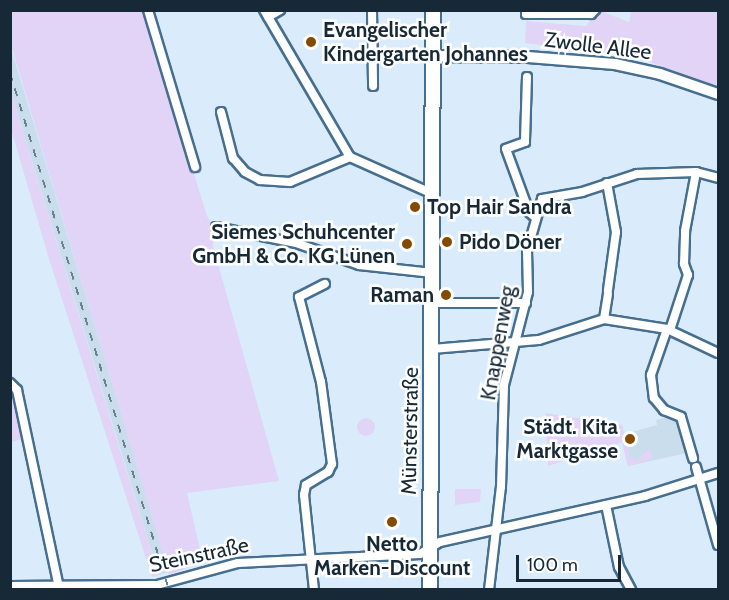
<!DOCTYPE html>
<html>
<head>
<meta charset="utf-8">
<style>
  body { margin:0 }
  #map { position:relative; width:729px; height:600px; overflow:hidden; background:#daecfb; font-family:Cabin,sans-serif }
  div>[style] { position:absolute }
  .built>* { inset:0; background:#c9dded }
  .green>* { inset:0; background:#e1d4f7 }
  .round { border-radius:50% }
  .roads { filter:drop-shadow(2px 0 #466f8f) drop-shadow(-2px 0 #466f8f) drop-shadow(0 2px #466f8f) drop-shadow(0 -2px #466f8f) }
  .minor>* { height:8px; margin:-4px; padding:0 4px; transform-origin:4px; border-radius:4px; background:#fff }
  .tertiary>* { height:10px; margin:-5px; padding:0 5px; transform-origin:5px; border-radius:5px; background:#fff }
  .primary>* { height:14px; margin:-7px; padding:0 7px; transform-origin:7px; border-radius:7px; background:#fff }
  .rail>* { height:2px; margin-top:-1px; transform-origin:0; background:repeating-linear-gradient(90deg,#6e808e 0 8px,transparent 0 16px) }
  .dots>* { width:16px; height:16px; translate:-50% -50%; box-sizing:border-box; border:3px solid #fff; border-radius:50% }
  span { translate:-50% -50%; white-space:nowrap; text-align:center; line-height:1.15; -webkit-text-stroke:5px #fff; paint-order:stroke }
  .poi-label { font-size:21px; color:#172836; font-weight:700 }
  .left { translate:0 -50%; text-align:left }
  .right { translate:-100% -50%; text-align:right }
  .street-label { font-size:21px; color:#172836 }
  .frame { position:absolute; inset:0; border:12px solid #172836; pointer-events:none }
  .scale { position:absolute; left:516px; top:555px; width:105px; height:27px; box-sizing:border-box; border:3px solid #172836; border-top:0; padding-left:8px; font-size:18px; line-height:21px; white-space:nowrap; color:#172836; -webkit-text-stroke:4px #fff; paint-order:stroke }
</style>
</head>
<body>
<div id="map">
  <div class="built">
    <div style="clip-path:polygon(10px 45px,169px 572px,159px 575px,11px 92px)"></div>
    <div style="clip-path:polygon(667px 417px,679px 422px,687px 453px,628px 466px,622px 442px,575px 456px,611px 423px,622px 425px,624px 434px,657px 425px,656px 420px)"></div>
  </div>
  <div class="green">
    <div style="clip-path:polygon(10px 11px,144px 11px,207px 216px,214px 228px,213px 246px,279px 481px,187px 493px,203px 562px,169px 575px,11px 45px)"></div>
    <div style="clip-path:polygon(601px 11px,629px 22px,631px 11px,718px 11px,718px 88px,635px 56px,525px 43px,526px 21px,586px 26px,592px 18px,599px 17px)"></div>
    <div style="clip-path:polygon(11px 92px,115px 434px,159px 575px,152px 577px,49px 259px,11px 129px)"></div>
    <div style="clip-path:polygon(10px 392px,26px 438px,11px 442px,10px 442px)"></div>
    <div style="clip-path:polygon(546px 413px,622px 425px,624px 434px,632px 432px,635px 440px,626px 443px,631px 459px,637px 460px,650px 448px,653px 459px,628px 466px,622px 442px,548px 466px)"></div>
    <div class="round" style="left:357px;top:418px;width:18px;height:18px"></div>
    <div style="clip-path:polygon(455px 489px,481px 489px,480px 502px,455px 505px)"></div>
  </div>
  <div class="roads">
    <div class="minor">
      <div style="left:148px;top:10px;width:164px;rotate:73.3deg"></div>
      <div style="left:264px;top:10px;width:170px;rotate:59.7deg"></div>
      <div style="left:350px;top:157px;width:91px;rotate:24deg"></div>
      <div style="left:372px;top:10px;width:76px;rotate:89.2deg"></div>
      <div style="left:526px;top:10px;width:4px;rotate:90deg"></div>
      <div style="left:526px;top:14px;width:65px"></div>
      <div style="left:591px;top:14px;width:6px;rotate:-45deg"></div>
      <div style="left:268px;top:17px;width:14px;rotate:-30deg"></div>
      <div style="left:527px;top:77px;width:65px;rotate:91.8deg"></div>
      <div style="left:525px;top:142px;width:20px;rotate:160deg"></div>
      <div style="left:506px;top:149px;width:67px;rotate:69.9deg"></div>
      <div style="left:529px;top:212px;width:9px;rotate:41deg"></div>
      <div style="left:221px;top:112px;width:48px;rotate:75.4deg"></div>
      <div style="left:233px;top:158px;width:18px;rotate:49deg"></div>
      <div style="left:245px;top:172px;width:17px;rotate:28deg"></div>
      <div style="left:260px;top:180px;width:30px;rotate:4deg"></div>
      <div style="left:290px;top:182px;width:65px;rotate:-22.6deg"></div>
      <div style="left:607px;top:183px;width:50px;rotate:79.6deg"></div>
      <div style="left:616px;top:232px;width:59px;rotate:97.9deg"></div>
      <div style="left:216px;top:227px;width:82px;rotate:11.3deg"></div>
      <div style="left:296px;top:243px;width:67px;rotate:19.2deg"></div>
      <div style="left:359px;top:265px;width:74px;rotate:6.2deg"></div>
      <div style="left:433px;top:303px;width:93px"></div>
      <div style="left:604px;top:319px;width:25px;rotate:-81deg"></div>
      <div style="left:667px;top:329px;width:49px;rotate:109.2deg"></div>
      <div style="left:651px;top:375px;width:23px;rotate:83deg"></div>
      <div style="left:654px;top:398px;width:16px;rotate:50deg"></div>
      <div style="left:664px;top:410px;width:18px;rotate:22deg"></div>
      <div style="left:681px;top:417px;width:43px;rotate:73.7deg"></div>
      <div style="left:670px;top:330px;width:58px;rotate:-71.9deg"></div>
      <div style="left:688px;top:275px;width:12px;rotate:-110deg"></div>
      <div style="left:684px;top:264px;width:33px;rotate:-88deg"></div>
      <div style="left:685px;top:231px;width:60px;rotate:-79.4deg"></div>
      <div style="left:432px;top:349px;width:107px;rotate:-4.8deg"></div>
      <div style="left:539px;top:340px;width:68px;rotate:-17.9deg"></div>
      <div style="left:604px;top:319px;width:64px;rotate:9deg"></div>
      <div style="left:667px;top:329px;width:56px;rotate:25.2deg"></div>
      <div style="left:10px;top:383px;width:10px;rotate:45deg"></div>
      <div style="left:17px;top:390px;width:201px;rotate:78deg"></div>
      <div style="left:696px;top:467px;width:81px;rotate:74.2deg"></div>
      <div style="left:606px;top:505px;width:63px;rotate:78.2deg"></div>
      <div style="left:619px;top:567px;width:26px;rotate:62deg"></div>
      <div style="left:10px;top:586px;width:147px;rotate:-0.4deg"></div>
      <div style="left:157px;top:585px;width:84px;rotate:-15.2deg"></div>
      <div style="left:238px;top:563px;width:182px;rotate:-2.8deg"></div>
      <div style="left:420px;top:554px;width:23px;rotate:-31deg"></div>
      <div style="left:440px;top:542px;width:210px;rotate:-12.6deg"></div>
      <div style="left:645px;top:496px;width:77px;rotate:-17.5deg"></div>
      <div style="left:314px;top:590px;width:96px;rotate:-96deg"></div>
      <div style="left:304px;top:495px;width:10px;rotate:-79deg"></div>
      <div style="left:306px;top:485px;width:26px;rotate:-31deg"></div>
      <div style="left:328px;top:472px;width:9px;rotate:-63deg"></div>
      <div style="left:332px;top:464px;width:83px;rotate:-97.6deg"></div>
      <div style="left:321px;top:382px;width:88px;rotate:-104.5deg"></div>
      <div style="left:299px;top:297px;width:29px;rotate:-27deg"></div>
      <div style="left:489px;top:590px;width:104px;rotate:-83.4deg"></div>
      <div style="left:501px;top:487px;width:102px;rotate:-88.3deg"></div>
      <div style="left:504px;top:385px;width:96px;rotate:-75.5deg"></div>
      <div style="left:528px;top:292px;width:41px;rotate:-91.4deg"></div>
      <div style="left:527px;top:251px;width:54px;rotate:-73.9deg"></div>
      <div style="left:542px;top:199px;width:41px;rotate:-9.9deg"></div>
      <div style="left:582px;top:192px;width:58px;rotate:-18.1deg"></div>
      <div style="left:637px;top:174px;width:59px;rotate:-1.9deg"></div>
      <div style="left:696px;top:172px;width:23px;rotate:15deg"></div>
    </div>
    <div class="tertiary">
      <div style="left:433px;top:56px;width:95px;rotate:0.6deg"></div>
      <div style="left:528px;top:57px;width:87px;rotate:4.6deg"></div>
      <div style="left:615px;top:64px;width:46px;rotate:12.5deg"></div>
      <div style="left:660px;top:74px;width:61px;rotate:19deg"></div>
    </div>
    <div class="primary">
      <div style="left:430px;top:590px;width:580px;rotate:-89.7deg"></div>
    </div>
  </div>
  <div class="rail">
    <div style="left:10px;top:73px;width:541px;rotate:72.91deg"></div>
  </div>
  <div class="dots">
    <div style="left:311px;top:42px;background:#844b00"></div>
    <div style="left:415px;top:207px;background:#844b00"></div>
    <div style="left:447px;top:242px;background:#844b00"></div>
    <div style="left:407px;top:244px;background:#844b00"></div>
    <div style="left:446px;top:295px;background:#844b00"></div>
    <div style="left:630px;top:439px;background:#844b00"></div>
    <div style="left:392px;top:522px;background:#844b00"></div>
  </div>
  <div class="poi-label">
    <span class="left" style="left:323px;top:42px">Evangelischer<br>Kindergarten Johannes</span>
    <span class="left" style="left:427px;top:207px">Top Hair Sandra</span>
    <span class="right" style="left:395px;top:244px">Siemes Schuhcenter<br>GmbH &amp; Co. KG Lünen</span>
    <span class="left" style="left:459px;top:242px">Pido Döner</span>
    <span class="right" style="left:434px;top:295px">Raman</span>
    <span class="right" style="left:618px;top:439px">Städt. Kita<br>Marktgasse</span>
    <span style="left:392px;top:556px">Netto<br>Marken-Discount</span>
  </div>
  <div class="street-label">
    <span style="left:598px;top:46px;rotate:7deg">Zwolle Allee</span>
    <span style="left:498px;top:343px;rotate:-80deg">Knappenweg</span>
    <span style="left:410px;top:431px;rotate:-89deg">Münsterstraße</span>
    <span style="left:199px;top:555px;rotate:-12deg">Steinstraße</span>
  </div>
  <div class="frame"></div>
  <div class="scale">100 m</div>
</div>
</body>
</html>
